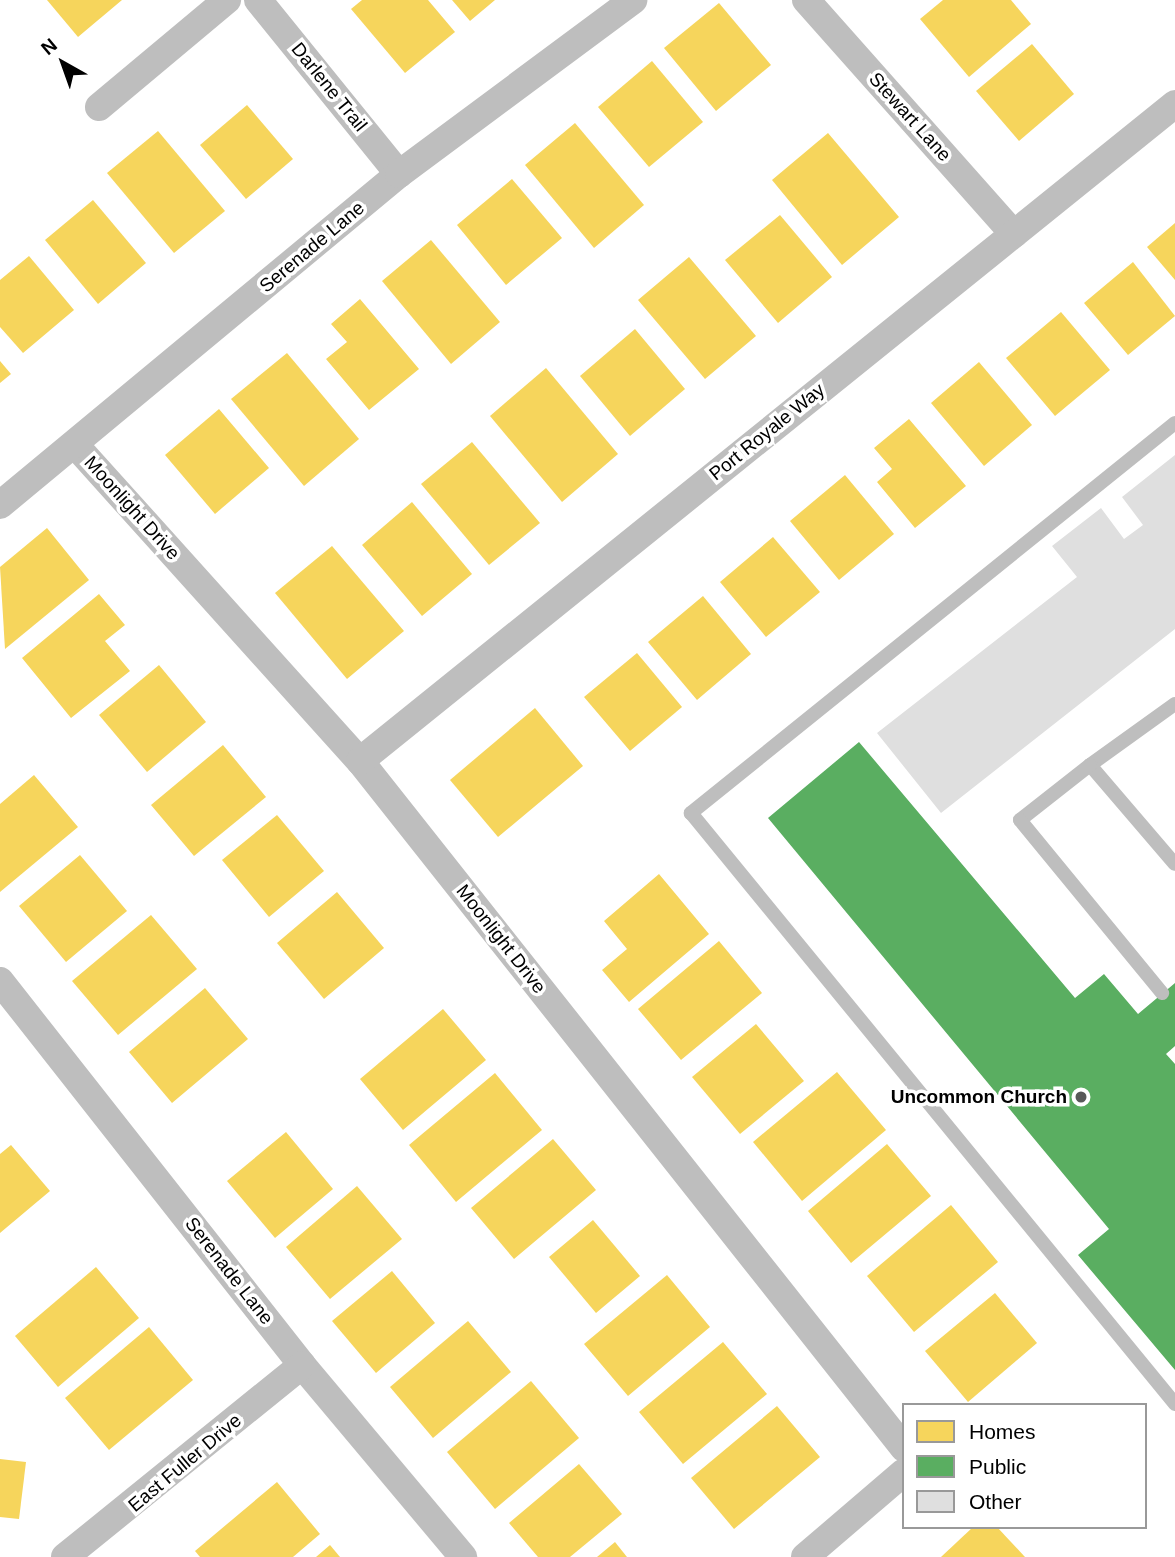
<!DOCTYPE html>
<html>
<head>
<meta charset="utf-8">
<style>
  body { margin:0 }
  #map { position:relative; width:1175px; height:1557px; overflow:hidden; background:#fff; font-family:Arial,sans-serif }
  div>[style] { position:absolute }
  .homes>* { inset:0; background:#f6d55c }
  .public>* { inset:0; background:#5aae61 }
  .building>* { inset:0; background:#dfdfdf }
  .service>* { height:14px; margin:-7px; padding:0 7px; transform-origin:7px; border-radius:7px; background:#bebebe }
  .minor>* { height:28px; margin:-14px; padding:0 14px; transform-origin:14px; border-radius:14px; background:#bebebe }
  .dots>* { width:19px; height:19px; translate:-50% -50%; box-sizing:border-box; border:4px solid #fff; border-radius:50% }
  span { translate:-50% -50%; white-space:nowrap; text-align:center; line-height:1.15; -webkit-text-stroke:7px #fff; paint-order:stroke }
  .street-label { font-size:19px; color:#000 }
  .poi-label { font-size:19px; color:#000; font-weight:700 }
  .right { translate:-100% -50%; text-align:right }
  .legend { position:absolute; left:902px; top:1403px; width:245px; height:126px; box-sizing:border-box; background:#fff; border:2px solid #999; margin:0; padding:9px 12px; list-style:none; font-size:21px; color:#000 }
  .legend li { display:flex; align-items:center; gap:14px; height:35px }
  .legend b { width:35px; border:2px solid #999 }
  .north { position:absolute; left:28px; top:28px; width:70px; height:70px; -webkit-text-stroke:5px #fff; paint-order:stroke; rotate:320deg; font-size:19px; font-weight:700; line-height:28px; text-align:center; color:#000 }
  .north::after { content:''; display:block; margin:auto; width:24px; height:32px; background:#000; clip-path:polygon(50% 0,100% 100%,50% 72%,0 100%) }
</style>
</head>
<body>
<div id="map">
  <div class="homes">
    <div style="clip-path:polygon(47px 0,122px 0,78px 37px)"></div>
    <div style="clip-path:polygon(362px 0,428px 0,455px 32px,405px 73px,351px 9px)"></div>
    <div style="clip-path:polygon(452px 0,495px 0,470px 21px)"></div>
    <div style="clip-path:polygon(943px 0,1011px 0,1031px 24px,969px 77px,920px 19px)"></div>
    <div style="clip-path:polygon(719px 3px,771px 65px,716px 111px,664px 48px)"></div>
    <div style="clip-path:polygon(1032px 44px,1074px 94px,1019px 141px,976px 91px)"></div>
    <div style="clip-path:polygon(652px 61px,703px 122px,649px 167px,598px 107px)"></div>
    <div style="clip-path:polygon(247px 105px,293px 159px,246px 199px,200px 145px)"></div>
    <div style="clip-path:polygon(575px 123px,644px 205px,594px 248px,525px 165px)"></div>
    <div style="clip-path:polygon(158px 131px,225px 211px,174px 253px,107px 173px)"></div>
    <div style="clip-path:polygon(828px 133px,899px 217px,842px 265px,772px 180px)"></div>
    <div style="clip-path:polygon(512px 179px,562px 238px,506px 285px,457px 225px)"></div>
    <div style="clip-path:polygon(93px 200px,146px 263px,98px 304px,45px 240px)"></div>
    <div style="clip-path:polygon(780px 215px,832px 277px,778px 323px,725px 260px)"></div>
    <div style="clip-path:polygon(1175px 223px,1175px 280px,1147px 247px)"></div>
    <div style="clip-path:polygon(431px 240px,500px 322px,451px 364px,382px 281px)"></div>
    <div style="clip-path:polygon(29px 256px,74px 310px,23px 353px,0 327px,0 280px)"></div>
    <div style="clip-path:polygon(689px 257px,756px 336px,705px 379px,638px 300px)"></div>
    <div style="clip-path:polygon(1133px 262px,1175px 316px,1128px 355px,1084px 303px)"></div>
    <div style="clip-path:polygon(360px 299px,419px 369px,369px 410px,326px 359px,347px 342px,331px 324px)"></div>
    <div style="clip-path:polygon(1061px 312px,1110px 370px,1055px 416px,1006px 358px)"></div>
    <div style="clip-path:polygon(635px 329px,685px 389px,630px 436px,580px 376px)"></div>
    <div style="clip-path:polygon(287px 353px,359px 439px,304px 486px,231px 399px)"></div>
    <div style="clip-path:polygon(0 361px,11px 374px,0 383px)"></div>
    <div style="clip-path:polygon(979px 362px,1032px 425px,984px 466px,931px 403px)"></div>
    <div style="clip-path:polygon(546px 368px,618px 454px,562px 502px,490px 416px)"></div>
    <div style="clip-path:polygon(219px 409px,269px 468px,215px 514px,165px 455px)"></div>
    <div style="clip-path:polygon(909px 419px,966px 486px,915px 528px,877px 482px,892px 469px,874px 448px)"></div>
    <div style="clip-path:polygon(472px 442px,540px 523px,489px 565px,421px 484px)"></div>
    <div style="clip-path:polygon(845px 475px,894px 534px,839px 580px,790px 521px)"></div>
    <div style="clip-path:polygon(412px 502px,472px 574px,422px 616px,362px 545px)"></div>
    <div style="clip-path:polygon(47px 528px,89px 580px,5px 649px,0 567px)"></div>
    <div style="clip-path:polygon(773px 537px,820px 592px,766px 637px,720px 582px)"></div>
    <div style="clip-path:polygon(332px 546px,404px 631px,347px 679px,275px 593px)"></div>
    <div style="clip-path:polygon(99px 594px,125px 625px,105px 641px,130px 671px,71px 718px,22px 658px)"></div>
    <div style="clip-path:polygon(703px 596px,751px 654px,697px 700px,648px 642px)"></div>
    <div style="clip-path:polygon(637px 653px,682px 707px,630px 751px,584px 697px)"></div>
    <div style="clip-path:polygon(159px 665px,206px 722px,147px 772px,99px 715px)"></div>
    <div style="clip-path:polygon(535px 708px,583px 766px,498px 837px,450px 780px)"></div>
    <div style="clip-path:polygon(223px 745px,266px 797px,194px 856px,151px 805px)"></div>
    <div style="clip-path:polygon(34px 775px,78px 827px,0 892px,0 804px)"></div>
    <div style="clip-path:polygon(277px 815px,324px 871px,269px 917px,222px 860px)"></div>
    <div style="clip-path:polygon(80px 855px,127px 911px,66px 962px,19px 906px)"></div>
    <div style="clip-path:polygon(659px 874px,709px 934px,629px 1002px,602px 970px,627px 949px,604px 921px)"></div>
    <div style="clip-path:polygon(337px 892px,384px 948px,324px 999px,277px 943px)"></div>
    <div style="clip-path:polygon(151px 915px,197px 969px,118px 1035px,72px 981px)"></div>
    <div style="clip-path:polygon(719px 941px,762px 993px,681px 1060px,638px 1009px)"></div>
    <div style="clip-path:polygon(205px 988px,248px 1039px,172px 1103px,129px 1052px)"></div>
    <div style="clip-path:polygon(443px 1009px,486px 1060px,403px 1130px,360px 1079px)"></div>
    <div style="clip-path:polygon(756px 1024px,804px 1081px,740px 1134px,692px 1077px)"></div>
    <div style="clip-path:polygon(837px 1072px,886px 1130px,802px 1201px,753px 1142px)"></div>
    <div style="clip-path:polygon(495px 1073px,542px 1130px,456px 1202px,409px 1145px)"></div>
    <div style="clip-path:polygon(286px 1132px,333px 1189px,275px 1238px,227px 1181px)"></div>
    <div style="clip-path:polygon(553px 1139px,596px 1190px,514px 1259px,471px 1208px)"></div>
    <div style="clip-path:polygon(887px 1144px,931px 1196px,851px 1263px,808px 1211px)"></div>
    <div style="clip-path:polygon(11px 1145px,50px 1191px,0 1233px,0 1154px)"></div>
    <div style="clip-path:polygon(357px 1186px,402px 1239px,330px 1299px,286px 1247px)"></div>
    <div style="clip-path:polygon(951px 1205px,998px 1262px,914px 1332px,867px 1276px)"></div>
    <div style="clip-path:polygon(593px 1220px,640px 1276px,596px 1313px,549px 1257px)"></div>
    <div style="clip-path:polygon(96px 1267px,139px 1318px,58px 1387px,15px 1336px)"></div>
    <div style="clip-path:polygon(392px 1271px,435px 1323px,376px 1373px,332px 1321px)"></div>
    <div style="clip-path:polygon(667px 1275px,710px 1327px,628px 1396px,584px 1344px)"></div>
    <div style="clip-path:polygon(995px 1293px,1037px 1343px,968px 1402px,925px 1351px)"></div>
    <div style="clip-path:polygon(468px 1321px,511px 1372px,433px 1438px,390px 1387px)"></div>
    <div style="clip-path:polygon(149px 1327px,193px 1380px,109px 1450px,65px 1398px)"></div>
    <div style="clip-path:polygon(723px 1342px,767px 1394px,683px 1464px,639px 1412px)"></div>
    <div style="clip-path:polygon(531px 1381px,579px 1438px,495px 1509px,447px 1452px)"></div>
    <div style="clip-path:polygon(777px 1406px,820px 1457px,734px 1529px,691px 1478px)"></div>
    <div style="clip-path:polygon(0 1459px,26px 1462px,19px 1519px,0 1517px)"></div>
    <div style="clip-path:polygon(579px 1464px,622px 1514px,570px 1557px,538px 1557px,509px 1523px)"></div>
    <div style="clip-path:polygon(277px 1482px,320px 1534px,293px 1557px,200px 1557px,195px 1551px)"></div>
    <div style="clip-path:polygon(973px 1527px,997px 1527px,1025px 1557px,941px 1557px)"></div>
    <div style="clip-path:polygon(615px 1542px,627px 1557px,597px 1557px)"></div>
    <div style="clip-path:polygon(330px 1545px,340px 1557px,316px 1557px)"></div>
  </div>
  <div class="public">
    <div style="clip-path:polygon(859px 742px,1075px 998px,1104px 974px,1138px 1014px,1175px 983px,1175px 1046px,1166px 1054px,1175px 1064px,1175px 1370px,1078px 1255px,1109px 1229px,768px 818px)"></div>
  </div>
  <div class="building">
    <div style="clip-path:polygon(1175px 455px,1175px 629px,941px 813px,877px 733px,1077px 577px,1052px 546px,1101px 508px,1124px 539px,1143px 525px,1122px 497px)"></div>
  </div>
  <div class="service">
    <div style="left:1175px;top:423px;width:622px;rotate:141.14deg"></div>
    <div style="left:691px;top:813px;width:764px;rotate:50.68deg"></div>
    <div style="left:1175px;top:704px;width:105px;rotate:144.3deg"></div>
    <div style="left:1090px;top:765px;width:130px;rotate:49.4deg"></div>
    <div style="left:1090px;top:765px;width:89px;rotate:141.8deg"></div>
    <div style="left:1020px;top:820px;width:224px;rotate:50.6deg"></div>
  </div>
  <div class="minor">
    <div style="left:258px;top:0;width:224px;rotate:51deg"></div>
    <div style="left:806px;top:0;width:313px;rotate:48.4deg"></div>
    <div style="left:99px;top:107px;width:167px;rotate:-39.9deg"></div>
    <div style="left:77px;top:447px;width:423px;rotate:48deg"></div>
    <div style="left:360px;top:761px;width:876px;rotate:51.63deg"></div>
    <div style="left:0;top:505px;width:518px;rotate:-39.68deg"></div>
    <div style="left:399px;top:174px;width:292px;rotate:-36.6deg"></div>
    <div style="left:360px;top:761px;width:1047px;rotate:-38.87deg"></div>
    <div style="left:0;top:981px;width:489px;rotate:51.8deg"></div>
    <div style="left:302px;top:1365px;width:251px;rotate:50deg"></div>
    <div style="left:65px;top:1557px;width:305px;rotate:-39deg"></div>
    <div style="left:805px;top:1557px;width:130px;rotate:-40.6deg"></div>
  </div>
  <div class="dots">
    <div style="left:1081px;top:1097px;background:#595959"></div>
  </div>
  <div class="street-label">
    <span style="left:329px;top:87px;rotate:51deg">Darlene Trail</span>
    <span style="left:910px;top:117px;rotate:48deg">Stewart Lane</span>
    <span style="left:312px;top:247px;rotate:-40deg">Serenade Lane</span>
    <span style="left:767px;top:432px;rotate:-39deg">Port Royale Way</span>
    <span style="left:132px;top:508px;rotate:48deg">Moonlight Drive</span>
    <span style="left:501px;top:939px;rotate:52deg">Moonlight Drive</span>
    <span style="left:229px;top:1271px;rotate:52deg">Serenade Lane</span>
    <span style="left:185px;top:1463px;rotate:-40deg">East Fuller Drive</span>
  </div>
  <div class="poi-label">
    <span class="right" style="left:1067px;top:1097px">Uncommon Church</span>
  </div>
  <ul class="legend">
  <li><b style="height:19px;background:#f6d55c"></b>Homes</li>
  <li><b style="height:19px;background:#5aae61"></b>Public</li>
  <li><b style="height:19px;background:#dfdfdf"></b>Other</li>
  </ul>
  <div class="north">N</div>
</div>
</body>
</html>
